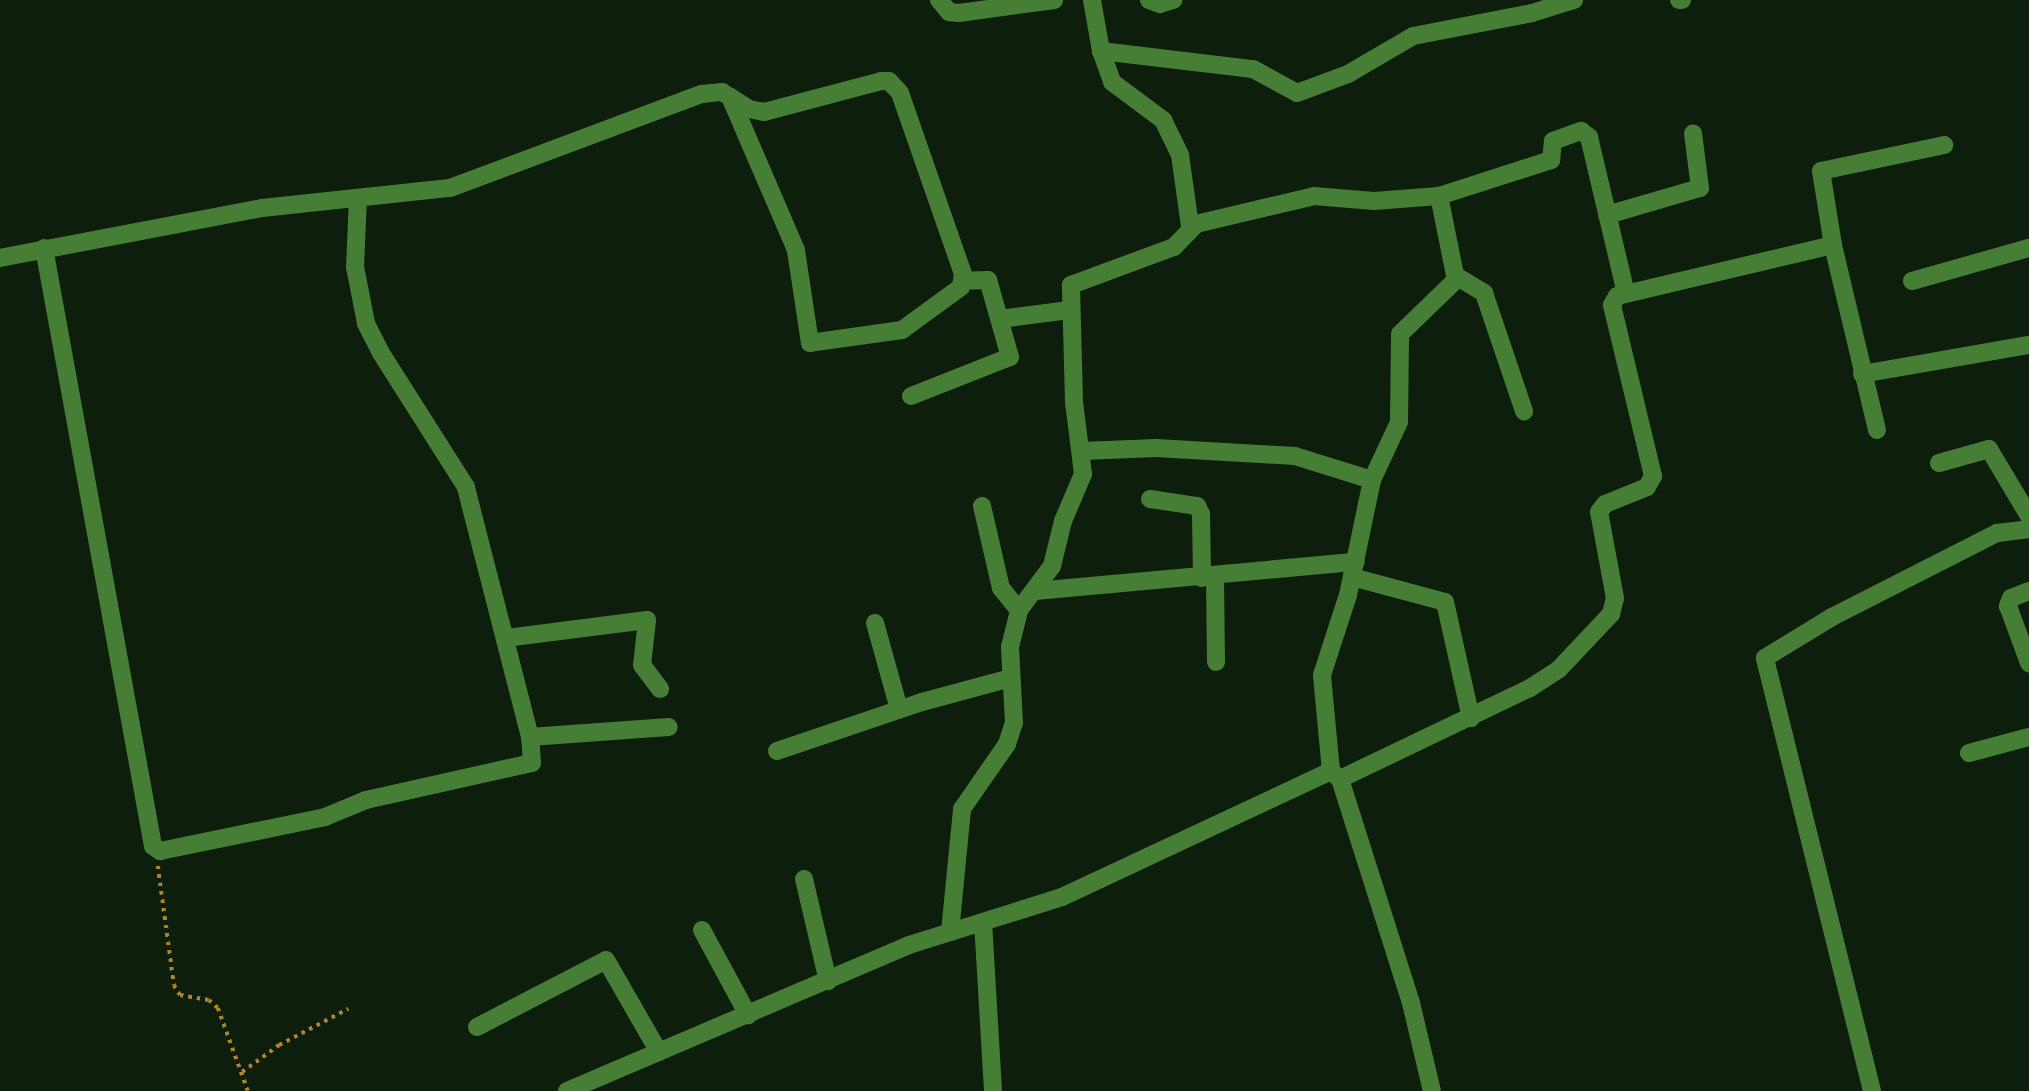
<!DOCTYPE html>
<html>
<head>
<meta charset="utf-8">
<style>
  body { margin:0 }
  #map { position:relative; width:2029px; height:1091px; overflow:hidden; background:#0e1e0c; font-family:"Archivo Narrow",sans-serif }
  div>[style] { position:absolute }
  .path>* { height:3.5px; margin-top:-1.75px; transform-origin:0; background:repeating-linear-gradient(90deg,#b0842c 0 3.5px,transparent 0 8.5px) }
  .minor>* { height:18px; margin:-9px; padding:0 9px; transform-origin:9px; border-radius:9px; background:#477e36 }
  span { translate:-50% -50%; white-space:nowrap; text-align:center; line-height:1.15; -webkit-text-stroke:6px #0e1e0c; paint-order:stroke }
</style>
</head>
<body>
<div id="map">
  <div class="path">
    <div style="left:158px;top:866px;width:120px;rotate:82.3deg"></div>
    <div style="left:174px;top:985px;width:12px;rotate:59deg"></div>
    <div style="left:180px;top:995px;width:29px;rotate:10deg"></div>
    <div style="left:209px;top:1000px;width:12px;rotate:42deg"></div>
    <div style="left:218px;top:1008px;width:88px;rotate:70.1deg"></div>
    <div style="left:242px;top:1072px;width:46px;rotate:-36.1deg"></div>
    <div style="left:279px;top:1045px;width:78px;rotate:-27.6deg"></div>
  </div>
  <div class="minor">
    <div style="left:939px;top:0;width:16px;rotate:50deg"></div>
    <div style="left:949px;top:12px;width:10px;rotate:6deg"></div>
    <div style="left:959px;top:13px;width:96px;rotate:-7.8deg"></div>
    <div style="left:1092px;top:0;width:52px;rotate:80deg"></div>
    <div style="left:1101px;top:51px;width:33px;rotate:70deg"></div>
    <div style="left:1112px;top:82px;width:64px;rotate:36.7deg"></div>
    <div style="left:1163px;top:120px;width:39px;rotate:64deg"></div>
    <div style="left:1180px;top:155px;width:72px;rotate:82deg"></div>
    <div style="left:1149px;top:0;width:12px;rotate:20deg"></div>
    <div style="left:1160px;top:4px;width:14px;rotate:-17deg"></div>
    <div style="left:1679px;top:0;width:3px"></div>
    <div style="left:1101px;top:51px;width:153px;rotate:6.8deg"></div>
    <div style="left:1253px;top:69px;width:50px;rotate:28.6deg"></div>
    <div style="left:1297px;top:93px;width:54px;rotate:-20.4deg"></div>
    <div style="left:1348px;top:74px;width:75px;rotate:-30.3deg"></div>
    <div style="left:1413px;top:36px;width:121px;rotate:-10.9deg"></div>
    <div style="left:1532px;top:13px;width:44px;rotate:-17.2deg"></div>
    <div style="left:1607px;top:215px;width:97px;rotate:-16.2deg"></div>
    <div style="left:1700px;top:188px;width:55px;rotate:-97.3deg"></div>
    <div style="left:44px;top:248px;width:608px;rotate:79.67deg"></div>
    <div style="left:153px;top:846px;width:9px;rotate:36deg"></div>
    <div style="left:160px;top:851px;width:168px;rotate:-11.6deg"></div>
    <div style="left:325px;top:817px;width:44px;rotate:-22.5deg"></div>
    <div style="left:366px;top:800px;width:170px;rotate:-12.6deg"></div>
    <div style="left:532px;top:763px;width:26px;rotate:-94deg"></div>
    <div style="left:530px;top:737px;width:258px;rotate:-104.4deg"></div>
    <div style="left:466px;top:487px;width:159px;rotate:-122.4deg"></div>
    <div style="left:381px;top:353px;width:34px;rotate:-117deg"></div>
    <div style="left:366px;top:323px;width:57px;rotate:-101.1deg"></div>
    <div style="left:355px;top:267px;width:69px;rotate:-87.5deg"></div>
    <div style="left:0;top:258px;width:267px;rotate:-10.8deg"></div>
    <div style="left:262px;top:208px;width:189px;rotate:-6.1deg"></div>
    <div style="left:450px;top:188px;width:269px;rotate:-20.5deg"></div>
    <div style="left:702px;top:94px;width:20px;rotate:-6deg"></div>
    <div style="left:722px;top:92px;width:9px;rotate:32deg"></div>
    <div style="left:730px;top:97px;width:22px;rotate:32deg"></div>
    <div style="left:749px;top:109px;width:15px;rotate:11deg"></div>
    <div style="left:764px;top:112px;width:121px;rotate:-14.8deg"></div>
    <div style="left:881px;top:81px;width:8px"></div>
    <div style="left:889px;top:81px;width:16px;rotate:47deg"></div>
    <div style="left:900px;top:93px;width:192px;rotate:70.8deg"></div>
    <div style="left:963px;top:274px;width:13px;rotate:99deg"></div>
    <div style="left:961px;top:287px;width:73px;rotate:143.9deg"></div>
    <div style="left:902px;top:330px;width:93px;rotate:172deg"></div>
    <div style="left:810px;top:343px;width:94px;rotate:-98.6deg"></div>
    <div style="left:796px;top:250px;width:167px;rotate:-113.3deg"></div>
    <div style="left:1456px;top:276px;width:33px;rotate:31deg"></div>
    <div style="left:1484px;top:293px;width:125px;rotate:71.3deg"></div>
    <div style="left:1912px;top:281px;width:122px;rotate:-15.8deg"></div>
    <div style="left:1000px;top:319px;width:70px;rotate:-7.4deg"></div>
    <div style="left:1862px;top:374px;width:169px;rotate:-9.9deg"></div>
    <div style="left:911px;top:396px;width:106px;rotate:-21.5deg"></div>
    <div style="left:1010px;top:357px;width:80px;rotate:-105.9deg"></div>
    <div style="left:988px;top:280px;width:24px;rotate:178deg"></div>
    <div style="left:1877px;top:430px;width:190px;rotate:-103.4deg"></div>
    <div style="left:1833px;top:245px;width:75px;rotate:-99.2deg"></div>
    <div style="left:1821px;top:171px;width:126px;rotate:-11.9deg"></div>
    <div style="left:1082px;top:451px;width:74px;rotate:-2.3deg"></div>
    <div style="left:1156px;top:448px;width:139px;rotate:3.3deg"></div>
    <div style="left:1295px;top:456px;width:81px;rotate:17.3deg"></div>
    <div style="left:1939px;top:463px;width:52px;rotate:-15.6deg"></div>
    <div style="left:1989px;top:449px;width:78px;rotate:59.2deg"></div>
    <div style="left:1150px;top:499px;width:48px;rotate:8.5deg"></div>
    <div style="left:1197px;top:506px;width:9px;rotate:63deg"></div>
    <div style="left:1201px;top:514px;width:64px;rotate:89.1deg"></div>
    <div style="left:982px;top:506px;width:84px;rotate:77deg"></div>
    <div style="left:1001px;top:588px;width:28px;rotate:51deg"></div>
    <div style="left:1352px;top:577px;width:96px;rotate:15deg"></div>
    <div style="left:1445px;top:602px;width:119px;rotate:77.4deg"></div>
    <div style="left:1215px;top:578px;width:84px;rotate:89.3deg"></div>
    <div style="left:1035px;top:591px;width:322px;rotate:-5.2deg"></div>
    <div style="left:2029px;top:591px;width:19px;rotate:159deg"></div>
    <div style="left:2011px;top:598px;width:9px;rotate:111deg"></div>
    <div style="left:2008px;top:606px;width:61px;rotate:69.8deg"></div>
    <div style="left:875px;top:623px;width:89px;rotate:74.4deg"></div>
    <div style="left:506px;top:638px;width:142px;rotate:-7.3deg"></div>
    <div style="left:647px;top:620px;width:45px;rotate:96.3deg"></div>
    <div style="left:642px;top:665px;width:30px;rotate:53deg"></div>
    <div style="left:530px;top:737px;width:139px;rotate:-4.1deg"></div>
    <div style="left:777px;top:751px;width:153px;rotate:-18.7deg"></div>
    <div style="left:922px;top:702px;width:92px;rotate:-15.1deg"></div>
    <div style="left:1969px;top:753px;width:62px;rotate:-14.9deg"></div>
    <div style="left:1331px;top:771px;width:96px;rotate:-95.4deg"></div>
    <div style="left:1322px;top:675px;width:84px;rotate:-72deg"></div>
    <div style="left:1348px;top:595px;width:117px;rotate:-78.2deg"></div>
    <div style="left:1372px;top:480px;width:64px;rotate:-65deg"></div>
    <div style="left:1399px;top:422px;width:88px;rotate:-89.3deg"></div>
    <div style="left:1400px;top:334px;width:78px;rotate:-44deg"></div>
    <div style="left:1456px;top:280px;width:86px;rotate:-101.4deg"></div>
    <div style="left:1340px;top:779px;width:211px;rotate:-25.6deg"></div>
    <div style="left:1530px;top:688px;width:35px;rotate:-33deg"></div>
    <div style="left:1559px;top:669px;width:76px;rotate:-46.6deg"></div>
    <div style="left:1611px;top:614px;width:16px;rotate:-76deg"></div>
    <div style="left:1615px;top:598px;width:87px;rotate:-100.5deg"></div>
    <div style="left:1599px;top:512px;width:10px;rotate:-53deg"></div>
    <div style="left:1605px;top:504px;width:45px;rotate:-22deg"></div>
    <div style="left:1647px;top:487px;width:13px;rotate:-61deg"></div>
    <div style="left:1653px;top:476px;width:176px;rotate:-103.5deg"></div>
    <div style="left:1612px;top:305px;width:10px;rotate:-61deg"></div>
    <div style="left:1617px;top:296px;width:222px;rotate:-13.3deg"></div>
    <div style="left:804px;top:879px;width:105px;rotate:76.8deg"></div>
    <div style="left:983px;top:922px;width:169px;rotate:86.6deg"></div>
    <div style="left:702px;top:930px;width:97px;rotate:61.6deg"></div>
    <div style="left:950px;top:932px;width:124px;rotate:-84.4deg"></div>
    <div style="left:962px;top:809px;width:79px;rotate:-55.3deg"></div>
    <div style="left:1007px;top:744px;width:22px;rotate:-72deg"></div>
    <div style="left:1014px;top:723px;width:76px;rotate:-93deg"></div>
    <div style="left:1010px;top:647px;width:38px;rotate:-76deg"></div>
    <div style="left:1019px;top:610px;width:55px;rotate:-53.1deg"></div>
    <div style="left:1052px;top:566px;width:46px;rotate:-76.3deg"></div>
    <div style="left:1063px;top:521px;width:51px;rotate:-66.9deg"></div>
    <div style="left:1083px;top:474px;width:73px;rotate:-97.1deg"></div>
    <div style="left:1074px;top:402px;width:117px;rotate:-91.5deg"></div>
    <div style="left:1071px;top:285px;width:110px;rotate:-20.3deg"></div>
    <div style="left:1174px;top:247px;width:32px;rotate:-46deg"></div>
    <div style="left:1196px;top:224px;width:121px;rotate:-13.3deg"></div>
    <div style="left:1314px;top:196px;width:60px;rotate:4.8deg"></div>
    <div style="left:1374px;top:201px;width:65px;rotate:-4.4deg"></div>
    <div style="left:1439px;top:196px;width:118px;rotate:-17.8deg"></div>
    <div style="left:1551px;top:160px;width:19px;rotate:-84deg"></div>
    <div style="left:1553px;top:141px;width:30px;rotate:-20deg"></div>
    <div style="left:1581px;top:131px;width:10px;rotate:37deg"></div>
    <div style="left:1589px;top:137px;width:160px;rotate:76.7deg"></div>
    <div style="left:477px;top:1027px;width:145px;rotate:-27.4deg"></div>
    <div style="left:606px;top:960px;width:106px;rotate:60.1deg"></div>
    <div style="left:567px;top:1091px;width:372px;rotate:-23.1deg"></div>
    <div style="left:909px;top:945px;width:160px;rotate:-17.4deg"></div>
    <div style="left:1062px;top:897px;width:297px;rotate:-25.1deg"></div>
    <div style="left:1331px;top:771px;width:12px;rotate:42deg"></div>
    <div style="left:1340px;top:779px;width:235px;rotate:72.4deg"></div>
    <div style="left:1411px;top:1003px;width:90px;rotate:76.6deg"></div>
    <div style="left:1872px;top:1091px;width:446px;rotate:-103.9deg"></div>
    <div style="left:1765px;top:658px;width:79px;rotate:-31.5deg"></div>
    <div style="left:1832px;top:617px;width:185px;rotate:-27deg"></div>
    <div style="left:1997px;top:533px;width:32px;rotate:-7deg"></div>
  </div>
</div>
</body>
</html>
